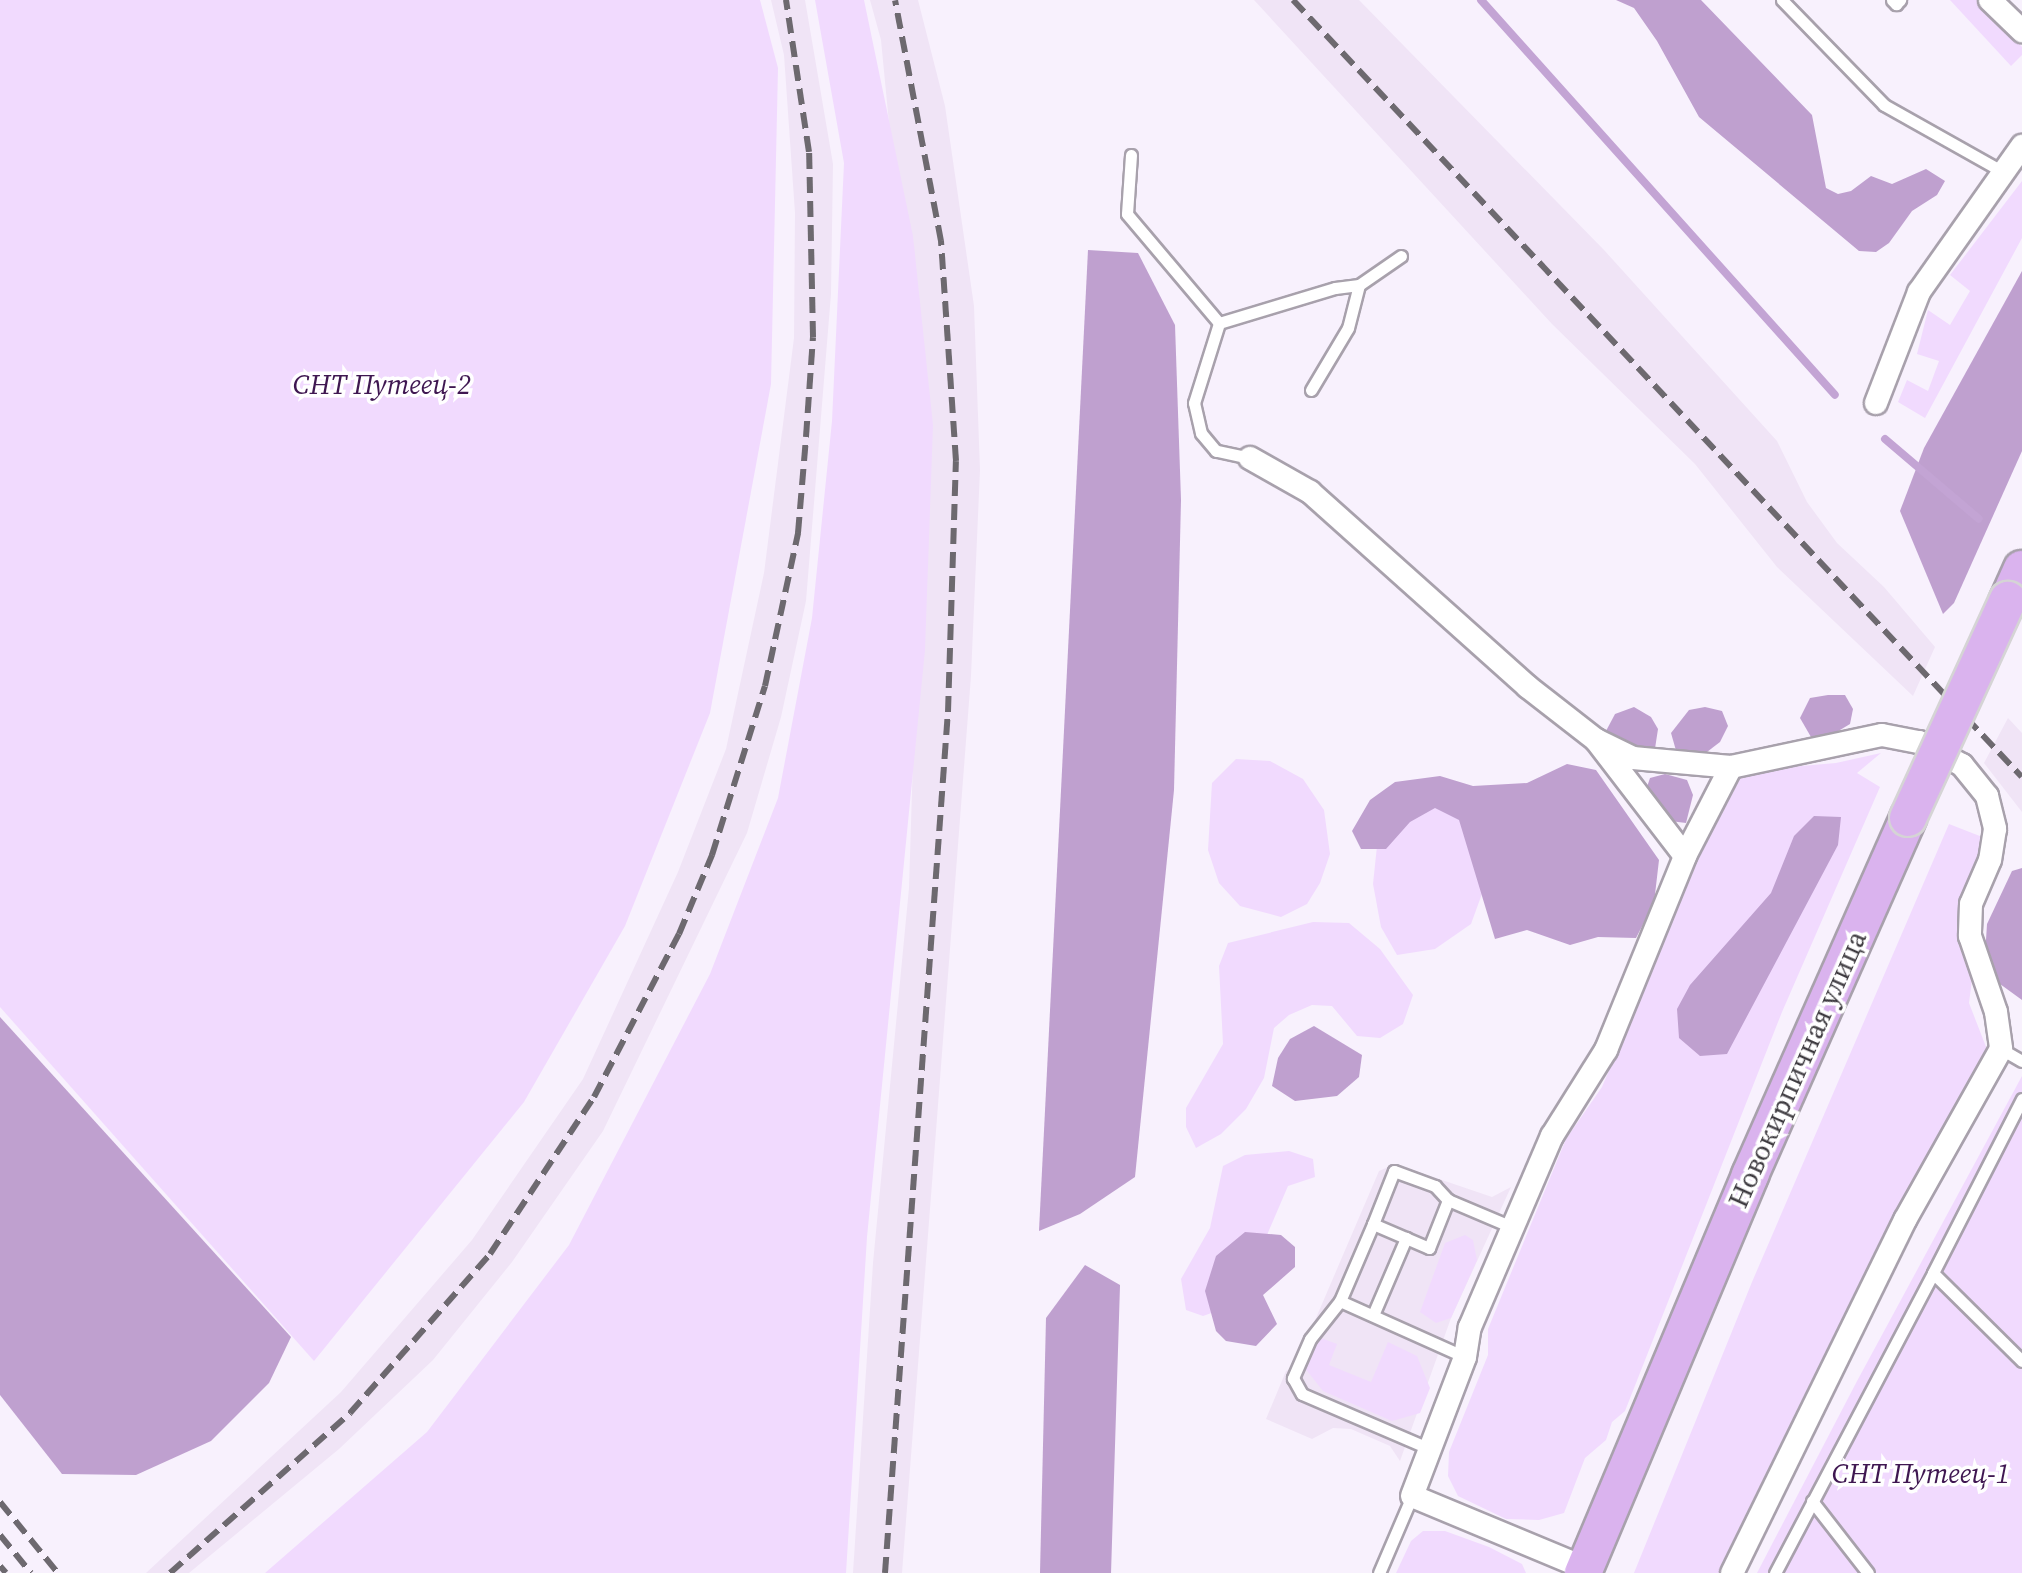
<!DOCTYPE html>
<html>
<head>
<meta charset="utf-8">
<style>
  body { margin:0 }
  #map { position:relative; width:2022px; height:1573px; overflow:hidden; background:#f8f1fd; font-family:"Source Serif 4",serif }
  div>[style] { position:absolute }
  .built>* { inset:0; background:#f0e4f6 }
  .green>* { inset:0; background:#f1dafe }
  .forest>* { inset:0; background:#bfa0cf }
  .stream>* { height:8px; margin:-4px; padding:0 4px; transform-origin:4px; border-radius:4px; background:#c3a4d4 }
  .roads { filter:drop-shadow(2px 0 #a8a1ac) drop-shadow(-2px 0 #a8a1ac) drop-shadow(0 2px #a8a1ac) drop-shadow(0 -2px #a8a1ac) }
  .service>* { height:11px; margin:-5.5px; padding:0 5.5px; transform-origin:5.5px; border-radius:5.5px; background:#fff }
  .minor>* { height:22px; margin:-11px; padding:0 11px; transform-origin:11px; border-radius:11px; background:#fff }
  .primary>* { height:36px; margin:-18px; padding:0 18px; transform-origin:18px; border-radius:18px; background:#dab3ee }
  .rail>* { height:6px; margin-top:-3px; transform-origin:0; background:repeating-linear-gradient(90deg,#6d696f 0 16px,transparent 0 24px) }
  .bridges { filter:drop-shadow(2px 0 #d5d4d5) drop-shadow(-2px 0 #d5d4d5) drop-shadow(0 2px #d5d4d5) drop-shadow(0 -2px #d5d4d5) }
  .primary-bridge>* { height:36px; margin:-18px; padding:0 18px; transform-origin:18px; border-radius:18px; background:#dab3ee }
  span { translate:-50% -50%; white-space:nowrap; text-align:center; line-height:1.15; -webkit-text-stroke:7px #fff; paint-order:stroke }
  .park-label { font-size:28px; color:#3f1751; font-style:italic }
  .street-label { font-size:28px; color:#3e3b40 }
</style>
</head>
<body>
<div id="map">
  <div class="built">
    <div style="clip-path:polygon(771px 0,805px 0,833px 164px,831px 294px,806px 601px,781px 717px,747px 833px,603px 1131px,512px 1262px,433px 1360px,339px 1449px,189px 1573px,146px 1573px,341px 1392px,472px 1240px,583px 1079px,678px 872px,726px 749px,764px 573px,794px 338px,795px 213px,784px 55px)"></div>
    <div style="clip-path:polygon(870px 0,918px 0,945px 106px,974px 306px,980px 470px,971px 676px,902px 1573px,853px 1573px,873px 1263px,909px 888px,922px 467px,881px 40px)"></div>
    <div style="clip-path:polygon(1254px 0,1359px 0,1604px 250px,1777px 441px,1807px 502px,1837px 543px,1884px 587px,1935px 647px,1913px 696px,1777px 567px,1695px 464px,1552px 324px)"></div>
    <div style="clip-path:polygon(2008px 718px,2022px 733px,2022px 812px,1984px 763px)"></div>
    <div style="clip-path:polygon(1395px 1164px,1492px 1197px,1511px 1187px,1451px 1318px,1400px 1461px,1390px 1446px,1351px 1429px,1333px 1428px,1312px 1439px,1266px 1419px,1286px 1371px,1295px 1367px,1379px 1171px)"></div>
  </div>
  <div class="green">
    <div style="clip-path:polygon(0 0,760px 0,778px 68px,771px 384px,710px 713px,625px 926px,524px 1102px,314px 1361px,0 1007px)"></div>
    <div style="clip-path:polygon(815px 0,864px 0,913px 236px,933px 425px,925px 650px,867px 1237px,846px 1573px,265px 1573px,427px 1432px,569px 1245px,710px 974px,778px 798px,812px 618px,832px 421px,844px 163px)"></div>
    <div style="clip-path:polygon(1950px 0,1980px 0,2022px 47px,2022px 55px,2011px 66px)"></div>
    <div style="clip-path:polygon(2022px 181px,2022px 238px,1925px 418px,1898px 402px,1907px 380px,1928px 391px,1939px 361px,1917px 354px,1928px 310px,1950px 325px,1970px 291px,1950px 275px)"></div>
    <div style="clip-path:polygon(1881px 753px,1857px 773px,1880px 787px,1782px 1012px,1625px 1411px,1612px 1422px,1606px 1440px,1585px 1458px,1564px 1513px,1539px 1520px,1506px 1519px,1458px 1496px,1448px 1476px,1449px 1452px,1488px 1355px,1488px 1329px,1566px 1139px,1602px 1087px,1726px 793px,1741px 775px,1765px 769px,1836px 763px)"></div>
    <div style="clip-path:polygon(1236px 759px,1270px 761px,1303px 779px,1324px 810px,1330px 854px,1320px 883px,1307px 904px,1281px 917px,1240px 906px,1219px 883px,1208px 850px,1212px 783px)"></div>
    <div style="clip-path:polygon(1415px 800px,1466px 814px,1483px 891px,1471px 924px,1435px 949px,1397px 955px,1381px 927px,1373px 884px,1377px 846px)"></div>
    <div style="clip-path:polygon(1949px 824px,1990px 840px,1969px 1003px,1988px 1052px,1858px 1290px,1726px 1573px,1634px 1573px,1752px 1282px)"></div>
    <div style="clip-path:polygon(1313px 922px,1349px 923px,1380px 949px,1413px 995px,1403px 1024px,1380px 1038px,1357px 1036px,1332px 1006px,1312px 1005px,1289px 1015px,1274px 1028px,1264px 1078px,1246px 1109px,1221px 1134px,1196px 1148px,1186px 1127px,1186px 1108px,1223px 1044px,1219px 966px,1228px 943px)"></div>
    <div style="clip-path:polygon(2022px 1076px,2022px 1573px,1757px 1573px,1856px 1383px)"></div>
    <div style="clip-path:polygon(1289px 1151px,1313px 1159px,1315px 1177px,1288px 1186px,1267px 1235px,1220px 1310px,1203px 1316px,1186px 1310px,1181px 1279px,1210px 1228px,1223px 1166px,1245px 1155px)"></div>
    <div style="clip-path:polygon(1465px 1235px,1473px 1240px,1477px 1260px,1451px 1318px,1436px 1323px,1420px 1312px,1445px 1243px)"></div>
    <div style="clip-path:polygon(1321px 1338px,1337px 1344px,1329px 1365px,1371px 1382px,1388px 1342px,1417px 1356px,1430px 1388px,1420px 1413px,1392px 1421px,1323px 1391px,1304px 1367px,1311px 1347px)"></div>
    <div style="clip-path:polygon(1423px 1531px,1445px 1531px,1489px 1547px,1522px 1564px,1526px 1573px,1396px 1573px,1411px 1541px)"></div>
  </div>
  <div class="forest">
    <div style="clip-path:polygon(1616px 0,1701px 0,1812px 115px,1826px 188px,1838px 194px,1851px 191px,1871px 176px,1892px 184px,1926px 169px,1945px 181px,1937px 195px,1912px 211px,1889px 243px,1876px 252px,1859px 251px,1699px 117px,1657px 41px,1634px 8px)"></div>
    <div style="clip-path:polygon(1088px 250px,1138px 253px,1175px 325px,1181px 500px,1174px 790px,1135px 1177px,1080px 1214px,1039px 1231px)"></div>
    <div style="clip-path:polygon(2022px 271px,2022px 451px,1954px 603px,1943px 614px,1900px 511px,1924px 448px)"></div>
    <div style="clip-path:polygon(1828px 695px,1845px 695px,1853px 709px,1850px 724px,1830px 736px,1811px 737px,1800px 718px,1810px 698px)"></div>
    <div style="clip-path:polygon(1634px 707px,1651px 717px,1658px 729px,1654px 755px,1613px 754px,1606px 731px,1615px 714px)"></div>
    <div style="clip-path:polygon(1705px 707px,1722px 711px,1728px 726px,1720px 742px,1703px 755px,1677px 754px,1671px 733px,1689px 710px)"></div>
    <div style="clip-path:polygon(1567px 764px,1596px 770px,1659px 860px,1654px 903px,1636px 938px,1598px 937px,1570px 945px,1527px 930px,1495px 939px,1459px 820px,1435px 808px,1410px 822px,1386px 849px,1361px 849px,1352px 831px,1370px 800px,1395px 782px,1440px 776px,1473px 786px,1527px 783px)"></div>
    <div style="clip-path:polygon(1665px 774px,1687px 780px,1693px 795px,1686px 823px,1670px 821px,1646px 790px,1650px 778px)"></div>
    <div style="clip-path:polygon(1814px 816px,1841px 817px,1838px 845px,1727px 1054px,1700px 1056px,1679px 1038px,1677px 1009px,1690px 985px,1771px 893px,1794px 836px)"></div>
    <div style="clip-path:polygon(2022px 868px,2022px 1000px,2000px 984px,1985px 955px,1987px 924px,2012px 871px)"></div>
    <div style="clip-path:polygon(0 1017px,291px 1337px,269px 1383px,211px 1441px,136px 1475px,62px 1474px,0 1395px)"></div>
    <div style="clip-path:polygon(1314px 1026px,1362px 1055px,1359px 1077px,1337px 1096px,1295px 1101px,1272px 1086px,1278px 1058px,1290px 1039px)"></div>
    <div style="clip-path:polygon(1245px 1232px,1281px 1235px,1295px 1247px,1295px 1267px,1263px 1295px,1277px 1324px,1256px 1346px,1226px 1341px,1216px 1331px,1205px 1291px,1216px 1256px)"></div>
    <div style="clip-path:polygon(1085px 1265px,1120px 1285px,1111px 1573px,1040px 1573px,1046px 1318px)"></div>
  </div>
  <div class="stream">
    <div style="left:1481px;top:0;width:530px;rotate:48.13deg"></div>
    <div style="left:1885px;top:439px;width:123px;rotate:40.4deg"></div>
  </div>
  <div class="roads">
    <div class="service">
      <div style="left:1782px;top:0;width:146px;rotate:45.8deg"></div>
      <div style="left:1884px;top:105px;width:139px;rotate:29.3deg"></div>
      <div style="left:1892px;top:0;width:6px;rotate:45deg"></div>
      <div style="left:1896px;top:4px;width:6px;rotate:-45deg"></div>
      <div style="left:1131px;top:155px;width:59px;rotate:93.9deg"></div>
      <div style="left:1127px;top:214px;width:143px;rotate:49.8deg"></div>
      <div style="left:1311px;top:390px;width:72px;rotate:-59.2deg"></div>
      <div style="left:1348px;top:328px;width:44px;rotate:-75.7deg"></div>
      <div style="left:1250px;top:458px;width:35px;rotate:-168deg"></div>
      <div style="left:1216px;top:451px;width:23px;rotate:-130deg"></div>
      <div style="left:1201px;top:433px;width:31px;rotate:-103deg"></div>
      <div style="left:1194px;top:403px;width:84px;rotate:-72.6deg"></div>
      <div style="left:1219px;top:323px;width:121px;rotate:-16.8deg"></div>
      <div style="left:1335px;top:288px;width:24px;rotate:-7deg"></div>
      <div style="left:1359px;top:285px;width:51px;rotate:-34.6deg"></div>
      <div style="left:2001px;top:1049px;width:24px;rotate:30deg"></div>
      <div style="left:2022px;top:1099px;width:195px;rotate:117.1deg"></div>
      <div style="left:1933px;top:1273px;width:125px;rotate:44.7deg"></div>
      <div style="left:1373px;top:1224px;width:57px;rotate:-68.4deg"></div>
      <div style="left:1394px;top:1171px;width:44px;rotate:20.1deg"></div>
      <div style="left:1435px;top:1186px;width:19px;rotate:47deg"></div>
      <div style="left:1340px;top:1301px;width:48px;rotate:128.3deg"></div>
      <div style="left:1310px;top:1339px;width:43px;rotate:113.6deg"></div>
      <div style="left:1293px;top:1378px;width:18px;rotate:61deg"></div>
      <div style="left:1302px;top:1394px;width:137px;rotate:23.2deg"></div>
      <div style="left:1373px;top:1315px;width:84px;rotate:-66.8deg"></div>
      <div style="left:1465px;top:1357px;width:137px;rotate:-155.9deg"></div>
      <div style="left:1340px;top:1301px;width:84px;rotate:-66.8deg"></div>
      <div style="left:1373px;top:1224px;width:61px;rotate:23.2deg"></div>
      <div style="left:1429px;top:1248px;width:52px;rotate:-68.4deg"></div>
      <div style="left:1448px;top:1200px;width:69px;rotate:22.9deg"></div>
      <div style="left:1812px;top:1501px;width:91px;rotate:52.1deg"></div>
      <div style="left:1379px;top:1573px;width:84px;rotate:-66.8deg"></div>
      <div style="left:1775px;top:1573px;width:339px;rotate:-62.2deg"></div>
    </div>
    <div class="minor">
      <div style="left:1990px;top:0;width:45px;rotate:44.1deg"></div>
      <div style="left:1876px;top:403px;width:119px;rotate:-68.8deg"></div>
      <div style="left:1919px;top:292px;width:179px;rotate:-54.8deg"></div>
      <div style="left:1250px;top:458px;width:69px;rotate:29.5deg"></div>
      <div style="left:1310px;top:492px;width:292px;rotate:41.8deg"></div>
      <div style="left:1528px;top:687px;width:86px;rotate:37.9deg"></div>
      <div style="left:1596px;top:740px;width:146px;rotate:52.5deg"></div>
      <div style="left:1596px;top:740px;width:41px;rotate:25.9deg"></div>
      <div style="left:1633px;top:758px;width:98px;rotate:5.2deg"></div>
      <div style="left:1731px;top:767px;width:154px;rotate:-12deg"></div>
      <div style="left:1882px;top:735px;width:38px;rotate:11deg"></div>
      <div style="left:1919px;top:742px;width:49px;rotate:28.1deg"></div>
      <div style="left:1962px;top:765px;width:40px;rotate:51deg"></div>
      <div style="left:1987px;top:796px;width:34px;rotate:76deg"></div>
      <div style="left:1995px;top:829px;width:31px;rotate:99deg"></div>
      <div style="left:1990px;top:860px;width:48px;rotate:113.4deg"></div>
      <div style="left:1971px;top:904px;width:32px;rotate:92deg"></div>
      <div style="left:1970px;top:936px;width:80px;rotate:71.1deg"></div>
      <div style="left:1996px;top:1012px;width:37px;rotate:82deg"></div>
      <div style="left:2001px;top:1049px;width:196px;rotate:119.3deg"></div>
      <div style="left:1905px;top:1220px;width:393px;rotate:116.1deg"></div>
      <div style="left:1585px;top:1568px;width:187px;rotate:-157.4deg"></div>
      <div style="left:1412px;top:1496px;width:149px;rotate:-69.1deg"></div>
      <div style="left:1465px;top:1357px;width:30px;rotate:-81deg"></div>
      <div style="left:1470px;top:1327px;width:208px;rotate:-66.8deg"></div>
      <div style="left:1552px;top:1136px;width:102px;rotate:-57.9deg"></div>
      <div style="left:1606px;top:1050px;width:209px;rotate:-67.8deg"></div>
      <div style="left:1685px;top:856px;width:100px;rotate:-62.7deg"></div>
    </div>
    <div class="primary">
      <div style="left:2008px;top:600px;width:34px;rotate:-66deg"></div>
      <div style="left:1583px;top:1573px;width:432px;rotate:-67.2deg"></div>
      <div style="left:1750px;top:1175px;width:390px;rotate:-66.1deg"></div>
    </div>
  </div>
  <div class="rail">
    <div style="left:1293px;top:0;width:1065px;rotate:46.83deg"></div>
    <div style="left:0;top:1502px;width:92px;rotate:50.8deg"></div>
    <div style="left:0;top:1535px;width:49px;rotate:50.8deg"></div>
    <div style="left:0;top:1566px;width:9px;rotate:49deg"></div>
    <div style="left:170px;top:1573px;width:241px;rotate:-41.6deg"></div>
    <div style="left:350px;top:1413px;width:212px;rotate:-48.6deg"></div>
    <div style="left:490px;top:1254px;width:188px;rotate:-56.5deg"></div>
    <div style="left:594px;top:1097px;width:184px;rotate:-62.5deg"></div>
    <div style="left:679px;top:934px;width:86px;rotate:-67.3deg"></div>
    <div style="left:712px;top:855px;width:177px;rotate:-72.6deg"></div>
    <div style="left:765px;top:686px;width:157px;rotate:-77.8deg"></div>
    <div style="left:798px;top:533px;width:96px;rotate:-85.2deg"></div>
    <div style="left:806px;top:437px;width:100px;rotate:-86deg"></div>
    <div style="left:813px;top:337px;width:185px;rotate:-91.2deg"></div>
    <div style="left:809px;top:152px;width:154px;rotate:-98.6deg"></div>
    <div style="left:885px;top:1573px;width:863px;rotate:-85.82deg"></div>
    <div style="left:948px;top:712px;width:251px;rotate:-88.2deg"></div>
    <div style="left:956px;top:461px;width:221px;rotate:-93.9deg"></div>
    <div style="left:941px;top:241px;width:245px;rotate:-100.8deg"></div>
  </div>
  <div class="bridges">
    <div class="primary-bridge">
      <div style="left:1908px;top:818px;width:240px;rotate:-65.4deg"></div>
    </div>
  </div>
  <div class="park-label">
    <span style="left:382px;top:384px">СНТ Путеец-2</span>
    <span style="left:1921px;top:1473px">СНТ Путеец-1</span>
  </div>
  <div class="street-label">
    <span style="left:1797px;top:1069px;rotate:-66deg">Новокирпичная улица</span>
  </div>
</div>
</body>
</html>
